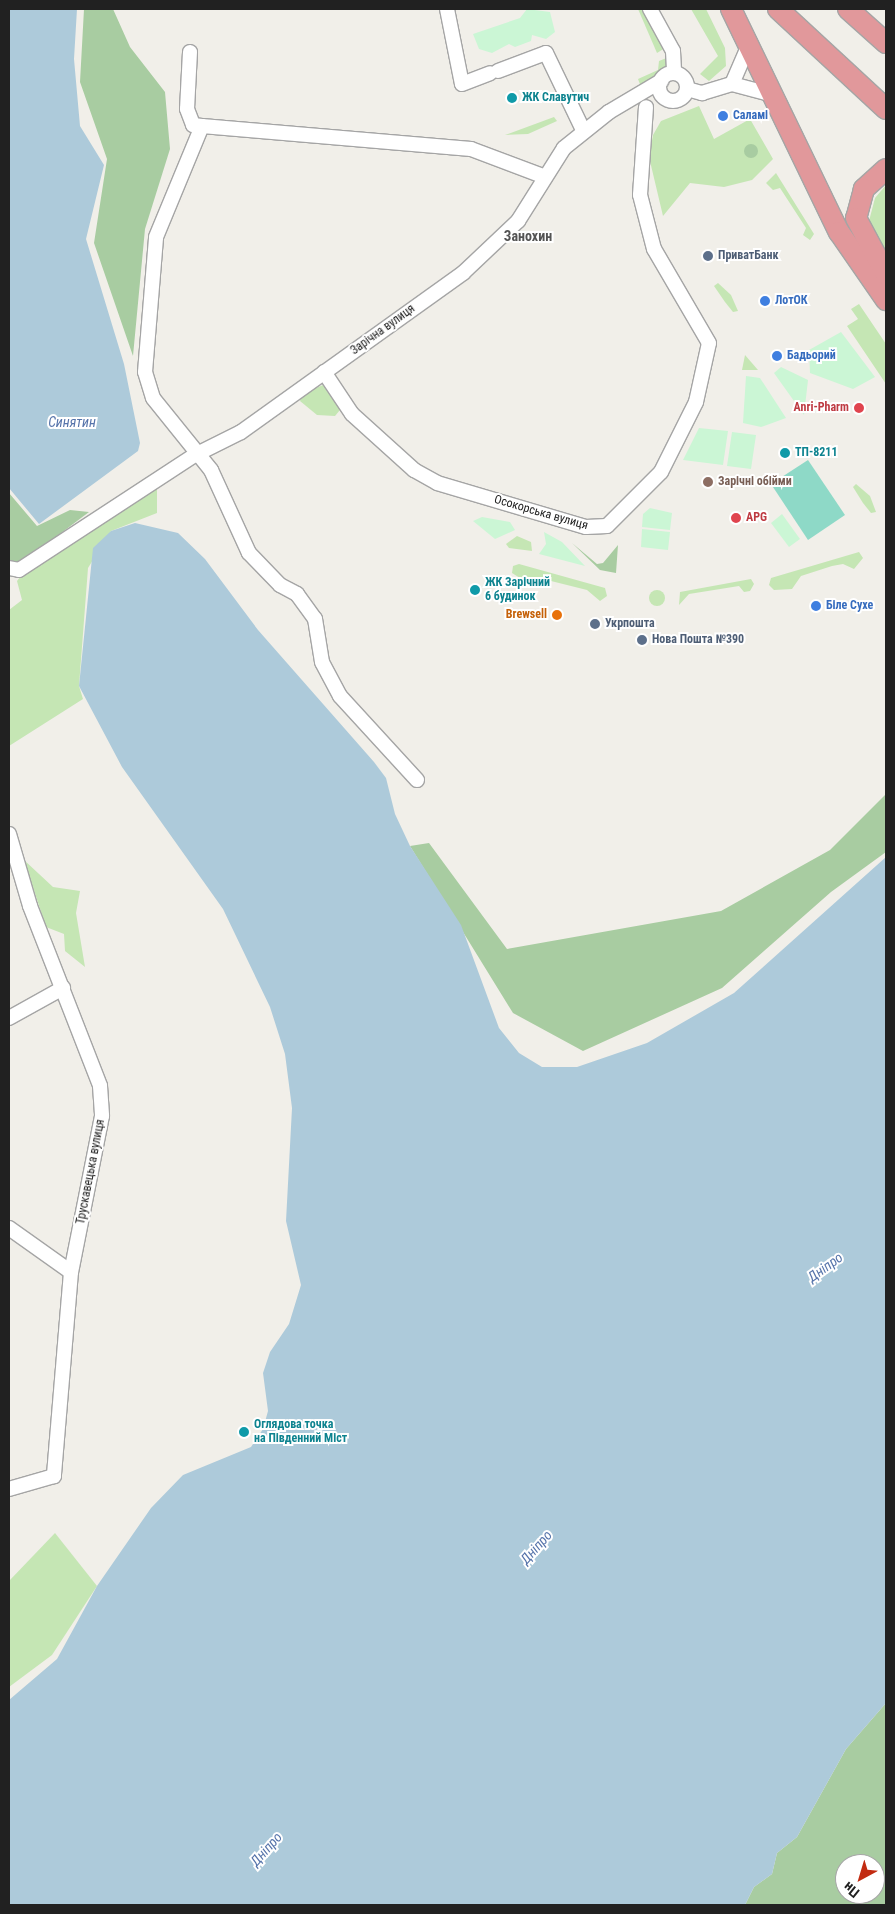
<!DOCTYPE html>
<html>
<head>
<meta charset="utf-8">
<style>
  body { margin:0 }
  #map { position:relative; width:895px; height:1914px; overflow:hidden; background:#f1efe9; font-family:"Roboto Condensed",sans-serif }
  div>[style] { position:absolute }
  .grass>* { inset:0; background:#c5e6b4 }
  .round { border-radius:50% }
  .forest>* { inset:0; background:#a8cca1 }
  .park>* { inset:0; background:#cbf6d5 }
  .pitch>* { inset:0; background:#8ed9c7 }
  .water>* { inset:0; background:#adcada }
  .roads { filter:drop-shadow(1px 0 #a5a5a5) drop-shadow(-1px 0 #a5a5a5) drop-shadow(0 1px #a5a5a5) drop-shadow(0 -1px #a5a5a5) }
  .minor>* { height:14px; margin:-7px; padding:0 7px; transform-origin:7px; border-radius:7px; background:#fff }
  .minor>.ring { margin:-7px; padding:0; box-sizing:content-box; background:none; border:14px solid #fff; border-radius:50% }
  .highway>* { height:20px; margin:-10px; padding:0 10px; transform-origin:10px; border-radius:10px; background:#e1989b }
  .dots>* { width:14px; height:14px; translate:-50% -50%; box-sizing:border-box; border:2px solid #fff; border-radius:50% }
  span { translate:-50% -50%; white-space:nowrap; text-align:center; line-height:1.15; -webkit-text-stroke:4px #fff; paint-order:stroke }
  .culture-label { font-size:12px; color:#0d838f; font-weight:700 }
  .left { translate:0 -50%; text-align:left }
  .shop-label { font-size:12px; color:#366cbe; font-weight:700 }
  .service-label { font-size:12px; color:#4e5e75; font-weight:700 }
  .street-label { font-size:12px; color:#212121 }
  .health-label { font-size:12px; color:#be3a42; font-weight:700 }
  .right { translate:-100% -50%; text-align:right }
  .education-label { font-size:12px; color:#785e54; font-weight:700 }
  .food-label { font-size:12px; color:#c56008; font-weight:700 }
  .neighbourhood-label { font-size:14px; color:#545454; font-weight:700 }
  .water-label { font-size:14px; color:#5573aa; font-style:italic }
  .frame { position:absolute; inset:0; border:10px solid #212121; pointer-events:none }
  .north { position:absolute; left:835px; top:1854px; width:50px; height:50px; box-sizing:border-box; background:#fff; border:1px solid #a6a6a6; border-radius:50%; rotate:219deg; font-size:14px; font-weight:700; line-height:20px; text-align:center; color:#212121 }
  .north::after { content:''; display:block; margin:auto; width:18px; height:22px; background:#c22b11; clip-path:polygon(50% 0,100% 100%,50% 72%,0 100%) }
</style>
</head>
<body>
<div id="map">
  <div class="grass">
    <div style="clip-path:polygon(638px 9px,643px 9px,665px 48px,657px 53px)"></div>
    <div style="clip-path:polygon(691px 9px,706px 9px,725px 48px,726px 66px,709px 81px,700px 74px,718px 56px)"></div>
    <div style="clip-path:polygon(669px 57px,669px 65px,641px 87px,638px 79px,658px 70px,659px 61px)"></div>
    <div style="clip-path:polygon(699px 106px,714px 139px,750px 119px,773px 159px,752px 180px,724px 187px,690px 183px,663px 216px,649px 157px,653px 135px,661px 121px)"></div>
    <div style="clip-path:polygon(554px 117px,557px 121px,528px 134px,505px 135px)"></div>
    <div style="clip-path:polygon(776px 173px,814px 234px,810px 240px,803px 235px,806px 228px,780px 188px,773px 190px,766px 183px)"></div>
    <div style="clip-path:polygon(886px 185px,886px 252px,869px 221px,875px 198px)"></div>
    <div style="clip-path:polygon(718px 283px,731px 295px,738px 311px,733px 312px,725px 302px,714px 286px)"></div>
    <div style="clip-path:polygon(859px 304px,886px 344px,886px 384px,847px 326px,858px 319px,851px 309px)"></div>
    <div style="clip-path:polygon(745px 355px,758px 370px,742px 370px)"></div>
    <div style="clip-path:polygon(323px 385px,340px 410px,335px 416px,317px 415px,300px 401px,302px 394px)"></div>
    <div style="clip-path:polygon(157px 482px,157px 513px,111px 531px,88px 568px,79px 686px,83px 699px,9px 746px,9px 610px,22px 600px,17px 581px,24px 572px,42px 565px,41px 559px)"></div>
    <div style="clip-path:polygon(856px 484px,870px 496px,876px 512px,871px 513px,863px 503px,853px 487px)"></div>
    <div style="clip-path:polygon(517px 536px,531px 542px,532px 551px,509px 548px,506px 544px)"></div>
    <div style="clip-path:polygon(859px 552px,863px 558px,854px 569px,843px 564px,832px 566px,801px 576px,792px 589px,774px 590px,769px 585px,771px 578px)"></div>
    <div style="clip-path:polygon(519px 564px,605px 588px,607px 596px,600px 601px,587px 590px,543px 579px,528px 583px,512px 573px,513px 566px)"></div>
    <div style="clip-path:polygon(751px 579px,754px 584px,750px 591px,744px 592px,739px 586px,689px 594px,679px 605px,680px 592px)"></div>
    <div class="round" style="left:649px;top:590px;width:16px;height:16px"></div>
    <div style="clip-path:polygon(24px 860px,53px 887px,80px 891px,76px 913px,85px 967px,65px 951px,64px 934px,46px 927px)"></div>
    <div style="clip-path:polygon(55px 1533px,97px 1586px,52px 1655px,9px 1687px,9px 1581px)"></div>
  </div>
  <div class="forest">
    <div style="clip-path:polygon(84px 9px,113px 9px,130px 47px,165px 92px,170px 149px,145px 229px,133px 356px,94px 243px,107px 159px,80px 82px)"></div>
    <div class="round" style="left:744px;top:144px;width:14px;height:14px"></div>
    <div style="clip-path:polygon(9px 493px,37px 526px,70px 510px,89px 512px,20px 564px,9px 561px)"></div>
    <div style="clip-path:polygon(572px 543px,597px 564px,603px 563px,618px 545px,616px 573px,600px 570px)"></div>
    <div style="clip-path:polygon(886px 794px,886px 852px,831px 892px,722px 988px,583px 1051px,513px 1013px,410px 846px,429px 843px,507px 949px,721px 911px,830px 850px)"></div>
    <div style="clip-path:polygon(evenodd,886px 1703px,886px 1905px,745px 1905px,754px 1887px,772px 1874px,777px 1853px,797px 1837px,846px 1749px,886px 1703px,845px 1864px,875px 1864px,875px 1894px,845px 1894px,845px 1864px)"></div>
  </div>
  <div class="park">
    <div style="clip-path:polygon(527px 9px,550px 12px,555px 32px,546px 39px,532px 35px,531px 41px,515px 47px,509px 44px,492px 53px,479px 49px,473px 34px,520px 18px)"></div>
    <div style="clip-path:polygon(841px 332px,875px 377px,853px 389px,810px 373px,809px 350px)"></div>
    <div style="clip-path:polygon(781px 367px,808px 380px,804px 415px,774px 373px)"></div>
    <div style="clip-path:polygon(746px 376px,760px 378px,786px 418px,761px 427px,743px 423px)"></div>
    <div style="clip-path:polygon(699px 428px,728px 431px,723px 465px,683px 460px)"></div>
    <div style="clip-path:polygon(732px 432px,756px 435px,751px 469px,727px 466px)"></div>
    <div style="clip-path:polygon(650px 508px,672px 513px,670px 530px,642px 527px,643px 514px)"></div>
    <div style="clip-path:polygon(782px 514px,800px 539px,789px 547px,771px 523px)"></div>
    <div style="clip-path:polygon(482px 517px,510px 522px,515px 530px,495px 539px,473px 521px)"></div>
    <div style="clip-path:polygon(642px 529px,670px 532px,668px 550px,641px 547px)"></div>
    <div style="clip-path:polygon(544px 532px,562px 542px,585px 566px,539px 554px,546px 544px)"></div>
  </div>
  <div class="pitch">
    <div style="clip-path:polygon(808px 460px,845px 515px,808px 540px,771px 484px)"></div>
  </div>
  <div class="water">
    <div style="clip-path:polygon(9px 9px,77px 9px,74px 59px,80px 126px,104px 165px,86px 239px,124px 364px,140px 443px,138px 451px,39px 524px,9px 488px)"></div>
    <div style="clip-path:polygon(135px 523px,178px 533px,205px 559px,258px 630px,374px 762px,386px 778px,395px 814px,410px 846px,461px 925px,499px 1028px,519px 1053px,542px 1067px,577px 1067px,647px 1043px,734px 993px,886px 857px,886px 1703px,846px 1749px,797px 1837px,777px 1853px,772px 1874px,754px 1887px,745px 1905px,9px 1905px,9px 1700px,57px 1659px,97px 1586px,151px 1508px,183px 1475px,251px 1447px,263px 1429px,268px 1411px,263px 1373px,270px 1352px,289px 1324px,301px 1285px,286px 1221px,292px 1108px,285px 1054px,270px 1007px,223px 909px,122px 767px,79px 686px,93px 548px,111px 531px)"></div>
  </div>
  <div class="roads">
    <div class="minor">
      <div style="left:447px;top:9px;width:76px;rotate:78.7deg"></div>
      <div style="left:462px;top:84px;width:30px;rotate:-21deg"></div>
      <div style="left:650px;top:9px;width:48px;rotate:61.3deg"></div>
      <div style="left:673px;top:51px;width:22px;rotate:87deg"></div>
      <div style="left:190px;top:52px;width:57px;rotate:93deg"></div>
      <div style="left:187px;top:109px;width:17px;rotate:69deg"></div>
      <div style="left:193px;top:125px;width:9px;rotate:6deg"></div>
      <div style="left:498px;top:71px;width:51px;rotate:-20.6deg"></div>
      <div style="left:546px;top:53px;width:85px;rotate:64.3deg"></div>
      <div class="ring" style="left:659px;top:73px;width:14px;height:14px"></div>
      <div style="left:732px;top:84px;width:40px;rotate:-66.6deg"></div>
      <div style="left:687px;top:89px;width:16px;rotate:15deg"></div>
      <div style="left:702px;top:93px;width:31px;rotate:-17deg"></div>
      <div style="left:732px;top:84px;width:38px;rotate:15deg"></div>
      <div style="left:324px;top:372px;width:50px;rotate:56.3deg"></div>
      <div style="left:352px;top:414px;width:84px;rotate:42.1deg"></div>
      <div style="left:414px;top:470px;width:26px;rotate:29deg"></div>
      <div style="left:437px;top:483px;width:155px;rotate:16.5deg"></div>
      <div style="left:586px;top:527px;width:21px;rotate:-3deg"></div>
      <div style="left:607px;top:526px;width:76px;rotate:-45deg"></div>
      <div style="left:661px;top:472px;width:78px;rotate:-63.4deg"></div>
      <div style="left:696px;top:402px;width:60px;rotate:-77.6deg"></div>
      <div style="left:709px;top:343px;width:109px;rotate:-120.3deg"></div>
      <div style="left:654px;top:249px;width:56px;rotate:-104.5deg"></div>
      <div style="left:640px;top:195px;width:88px;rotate:-86.1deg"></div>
      <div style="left:9px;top:568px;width:10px;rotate:11deg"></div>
      <div style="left:19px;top:570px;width:210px;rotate:-33.2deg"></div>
      <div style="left:195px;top:455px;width:51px;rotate:-26.6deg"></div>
      <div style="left:241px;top:432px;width:273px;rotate:-35.6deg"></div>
      <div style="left:463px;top:273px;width:76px;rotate:-43.4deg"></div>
      <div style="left:518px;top:221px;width:86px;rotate:-57.8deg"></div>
      <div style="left:564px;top:148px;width:58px;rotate:-38.7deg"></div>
      <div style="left:609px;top:112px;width:61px;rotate:-30.8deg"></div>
      <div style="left:417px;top:780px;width:114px;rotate:-132.5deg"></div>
      <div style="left:340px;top:696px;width:38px;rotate:-118deg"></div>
      <div style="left:322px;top:662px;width:44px;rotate:-99.2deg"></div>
      <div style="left:315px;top:619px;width:31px;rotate:-126deg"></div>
      <div style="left:297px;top:594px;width:19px;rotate:-152deg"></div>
      <div style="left:280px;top:585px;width:45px;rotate:-134.1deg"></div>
      <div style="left:249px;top:553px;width:91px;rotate:-114.6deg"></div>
      <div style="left:211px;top:470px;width:92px;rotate:-128.9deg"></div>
      <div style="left:153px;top:398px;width:27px;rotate:-107deg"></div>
      <div style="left:145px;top:372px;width:135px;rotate:-85.3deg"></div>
      <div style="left:156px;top:237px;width:120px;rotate:-67.5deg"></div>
      <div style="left:202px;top:126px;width:270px;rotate:4.9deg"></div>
      <div style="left:471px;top:149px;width:77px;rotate:20.6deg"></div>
      <div style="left:9px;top:834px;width:75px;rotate:73.7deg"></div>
      <div style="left:30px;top:906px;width:193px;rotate:68.7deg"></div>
      <div style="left:100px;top:1086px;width:30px;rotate:86deg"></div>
      <div style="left:102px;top:1116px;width:159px;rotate:101.2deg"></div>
      <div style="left:71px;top:1272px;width:205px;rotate:94.8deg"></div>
      <div style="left:54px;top:1476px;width:47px;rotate:163.9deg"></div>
      <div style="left:9px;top:1018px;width:62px;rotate:-29.1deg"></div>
      <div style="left:9px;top:1228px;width:76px;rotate:35.4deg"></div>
    </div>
    <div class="highway">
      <div style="left:731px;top:9px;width:248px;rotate:64.2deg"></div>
      <div style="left:839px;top:232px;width:83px;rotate:55.3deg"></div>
      <div style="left:778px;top:9px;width:147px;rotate:42.8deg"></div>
      <div style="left:848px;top:9px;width:51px;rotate:41.8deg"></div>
      <div style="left:886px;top:169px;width:30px;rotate:138deg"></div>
      <div style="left:864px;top:189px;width:30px;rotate:105deg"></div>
      <div style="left:856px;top:218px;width:64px;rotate:61.8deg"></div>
    </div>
  </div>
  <div class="dots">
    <div style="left:512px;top:98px;background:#0f9aa8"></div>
    <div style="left:723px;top:116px;background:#3f7fe0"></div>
    <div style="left:708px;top:256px;background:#5c6f8a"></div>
    <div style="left:765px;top:301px;background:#3f7fe0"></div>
    <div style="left:777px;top:356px;background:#3f7fe0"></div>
    <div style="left:859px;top:408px;background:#e0444e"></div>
    <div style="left:785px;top:453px;background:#0f9aa8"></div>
    <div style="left:708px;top:482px;background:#8d6e63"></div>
    <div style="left:736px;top:518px;background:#e0444e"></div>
    <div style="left:475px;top:590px;background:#0f9aa8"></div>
    <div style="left:816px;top:606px;background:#3f7fe0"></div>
    <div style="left:557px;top:615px;background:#e8710a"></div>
    <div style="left:595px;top:624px;background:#5c6f8a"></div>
    <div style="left:642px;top:640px;background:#5c6f8a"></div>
    <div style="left:244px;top:1432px;background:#0f9aa8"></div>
  </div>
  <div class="culture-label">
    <span class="left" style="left:522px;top:98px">ЖК Славутич</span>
    <span class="left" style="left:795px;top:453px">ТП-8211</span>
    <span class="left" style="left:485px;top:590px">ЖК Зарічний<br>6 будинок</span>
    <span class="left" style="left:254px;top:1432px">Оглядова точка<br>на Південний Міст</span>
  </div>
  <div class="shop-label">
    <span class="left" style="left:733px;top:116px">Саламі</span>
    <span class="left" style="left:775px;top:301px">ЛотОК</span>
    <span class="left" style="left:787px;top:356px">Бадьорий</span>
    <span class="left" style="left:826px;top:606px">Біле Сухе</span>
  </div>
  <div class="service-label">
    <span class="left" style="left:718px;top:256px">ПриватБанк</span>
    <span class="left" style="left:605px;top:624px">Укрпошта</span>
    <span class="left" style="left:652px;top:640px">Нова Пошта №390</span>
  </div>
  <div class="street-label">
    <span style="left:383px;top:330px;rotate:-36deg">Зарічна вулиця</span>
    <span style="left:541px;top:513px;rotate:16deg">Осокорська вулиця</span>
    <span style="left:91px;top:1172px;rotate:-79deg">Трускавецька вулиця</span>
  </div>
  <div class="health-label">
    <span class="right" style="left:849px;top:408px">Anri-Pharm</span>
    <span class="left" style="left:746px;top:518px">APG</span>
  </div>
  <div class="education-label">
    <span class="left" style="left:718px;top:482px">Зарічні обійми</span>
  </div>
  <div class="food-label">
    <span class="right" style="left:547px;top:615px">Brewsell</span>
  </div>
  <div class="neighbourhood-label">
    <span style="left:528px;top:236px">Занохин</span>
  </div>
  <div class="water-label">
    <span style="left:72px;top:422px">Синятин</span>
    <span style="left:825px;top:1267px;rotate:-36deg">Дніпро</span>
    <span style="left:536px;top:1547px;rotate:-48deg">Дніпро</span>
    <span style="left:266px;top:1849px;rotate:-48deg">Дніпро</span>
  </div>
  <div class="frame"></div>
  <div class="north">Пн</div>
</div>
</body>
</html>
